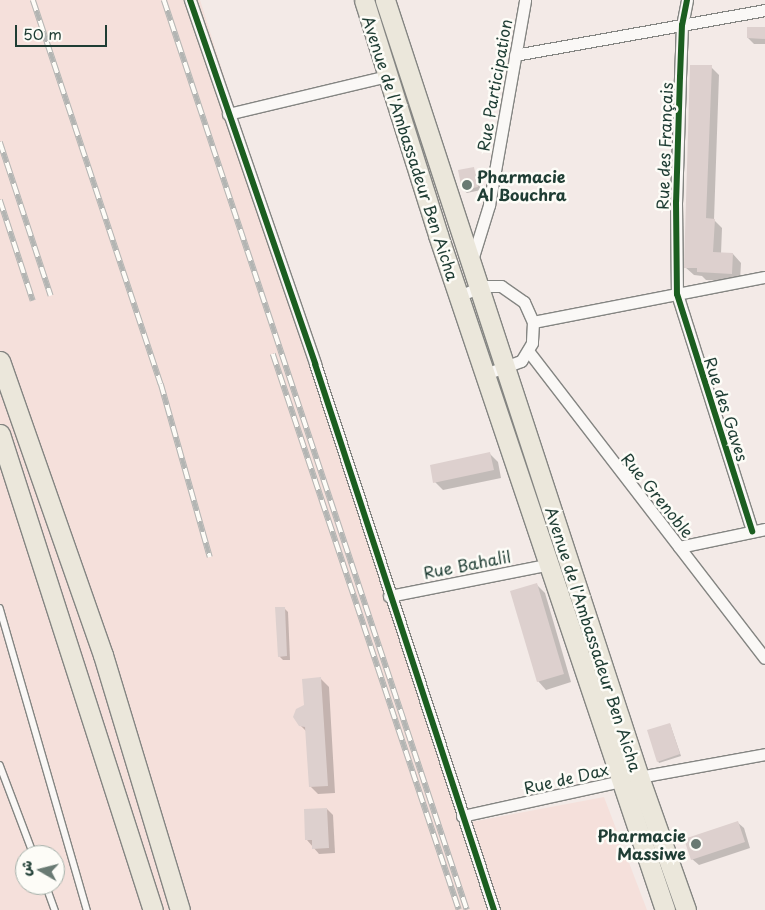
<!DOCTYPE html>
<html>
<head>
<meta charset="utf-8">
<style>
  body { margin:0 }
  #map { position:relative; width:765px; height:910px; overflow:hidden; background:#f3eae7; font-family:"Playpen Sans","Playpen Sans Arabic",sans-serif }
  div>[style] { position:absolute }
  .built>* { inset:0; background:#f5e0db }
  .shadow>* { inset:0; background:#0003 }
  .building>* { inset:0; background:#ddd0ce }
  .roads { filter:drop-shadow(1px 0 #848582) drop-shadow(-1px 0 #848582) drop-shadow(0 1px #848582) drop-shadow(0 -1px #848582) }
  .service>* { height:5.5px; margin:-2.75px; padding:0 2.75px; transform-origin:2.75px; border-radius:2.75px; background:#faf8f6 }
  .minor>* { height:11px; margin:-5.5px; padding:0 5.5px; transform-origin:5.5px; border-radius:5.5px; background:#faf8f6 }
  .primary>* { height:19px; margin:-9.5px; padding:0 9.5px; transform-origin:9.5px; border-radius:9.5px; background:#ebe7db }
  .rail>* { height:5.5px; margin-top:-2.75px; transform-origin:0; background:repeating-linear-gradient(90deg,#fdfcf7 0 11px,#b3b5b3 0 22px); box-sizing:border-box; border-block:1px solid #b3b5b3 }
  .cycleway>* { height:6px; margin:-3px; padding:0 3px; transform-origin:3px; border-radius:3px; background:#1b5e20 }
  .dots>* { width:14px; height:14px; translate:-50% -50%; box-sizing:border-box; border:2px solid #fdfcf7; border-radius:50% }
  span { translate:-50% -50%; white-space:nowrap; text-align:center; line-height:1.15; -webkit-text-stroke:5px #fdfcf7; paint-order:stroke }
  .street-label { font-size:16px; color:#1f3d34 }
  .poi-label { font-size:16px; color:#1f3d34; font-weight:700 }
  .left { translate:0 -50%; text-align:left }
  .right { translate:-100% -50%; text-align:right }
  .north { position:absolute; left:15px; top:845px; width:50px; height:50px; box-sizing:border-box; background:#fdfcf7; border:1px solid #a4b0a9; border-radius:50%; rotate:278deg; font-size:14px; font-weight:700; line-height:20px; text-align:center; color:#1f3d34 }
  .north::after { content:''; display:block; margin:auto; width:18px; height:22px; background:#697a73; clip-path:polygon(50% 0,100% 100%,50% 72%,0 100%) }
  .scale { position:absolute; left:15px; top:25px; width:92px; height:22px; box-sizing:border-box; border:2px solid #1f3d34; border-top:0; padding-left:6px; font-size:15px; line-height:18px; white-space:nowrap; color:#1f3d34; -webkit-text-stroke:4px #fdfcf7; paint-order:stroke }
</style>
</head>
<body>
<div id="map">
  <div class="built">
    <div style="clip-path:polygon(evenodd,0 0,200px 0,460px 824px,604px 797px,647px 910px,0 910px,0 0,25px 855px,55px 855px,55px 885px,25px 885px,25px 855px)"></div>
  </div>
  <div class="shadow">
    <div style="clip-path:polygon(765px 29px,765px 44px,754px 44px,748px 38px)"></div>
    <div style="clip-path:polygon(711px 67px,719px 75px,714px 220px,722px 228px,721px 254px,733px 254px,741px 263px,740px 281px,706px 280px,702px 276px,694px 275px,685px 267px)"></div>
    <div style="clip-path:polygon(473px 168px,481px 190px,467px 193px,463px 190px)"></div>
    <div style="clip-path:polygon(490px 454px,498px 462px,501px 478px,443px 490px,435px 482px)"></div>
    <div style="clip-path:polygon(536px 584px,545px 593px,571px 682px,546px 690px,538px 681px)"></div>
    <div style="clip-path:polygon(284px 608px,288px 612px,290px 660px,283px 660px,279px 656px)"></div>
    <div style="clip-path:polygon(321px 679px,329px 687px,335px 793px,318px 794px,310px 786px,307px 732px,300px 725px,305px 706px)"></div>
    <div style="clip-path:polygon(670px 724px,681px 756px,659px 763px,658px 761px)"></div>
    <div style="clip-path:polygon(327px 809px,333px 815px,335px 853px,319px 854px,307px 840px)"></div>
    <div style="clip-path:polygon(737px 822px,744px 828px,750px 848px,699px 865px,692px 859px)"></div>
  </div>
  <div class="building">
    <div style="clip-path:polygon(747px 27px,765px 27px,765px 39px,747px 38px)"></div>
    <div style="clip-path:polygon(690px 65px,712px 65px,706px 218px,715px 219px,713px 252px,733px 253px,732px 274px,697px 272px,697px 268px,684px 268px)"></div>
    <div style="clip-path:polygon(474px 167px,478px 187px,462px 190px,458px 170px)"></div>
    <div style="clip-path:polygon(490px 452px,494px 470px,433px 483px,430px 465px)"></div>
    <div style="clip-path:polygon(537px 583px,564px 674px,537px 682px,510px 591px)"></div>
    <div style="clip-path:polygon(275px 607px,285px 607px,287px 656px,278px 657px)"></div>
    <div style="clip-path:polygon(321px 677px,328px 786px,309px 787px,305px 727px,299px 726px,293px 717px,296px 709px,304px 705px,302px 679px)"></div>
    <div style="clip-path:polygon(670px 723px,680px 754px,657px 762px,647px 730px)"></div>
    <div style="clip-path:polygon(327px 808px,329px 848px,312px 849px,312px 840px,305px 840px,304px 809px)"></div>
    <div style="clip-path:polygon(738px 821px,745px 842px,691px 860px,684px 839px)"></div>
  </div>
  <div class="roads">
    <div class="service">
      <div style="left:0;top:608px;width:314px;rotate:73.9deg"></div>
      <div style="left:0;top:765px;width:96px;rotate:69.3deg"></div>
      <div style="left:46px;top:885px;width:27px;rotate:70deg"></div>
    </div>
    <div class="minor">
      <div style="left:190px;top:0;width:385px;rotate:71deg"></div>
      <div style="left:315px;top:364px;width:575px;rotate:71.85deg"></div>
      <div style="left:687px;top:0;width:25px;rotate:101deg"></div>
      <div style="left:682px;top:25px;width:52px;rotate:92.2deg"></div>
      <div style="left:680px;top:77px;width:125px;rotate:91.8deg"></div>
      <div style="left:676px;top:202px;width:92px;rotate:89.4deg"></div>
      <div style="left:677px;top:294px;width:249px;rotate:72.4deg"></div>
      <div style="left:515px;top:55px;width:254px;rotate:-10.2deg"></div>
      <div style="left:228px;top:114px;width:163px;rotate:-13.4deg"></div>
      <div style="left:472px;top:260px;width:58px;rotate:-72.8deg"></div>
      <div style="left:489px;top:205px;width:208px;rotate:-80deg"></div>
      <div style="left:459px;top:296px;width:25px;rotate:-23deg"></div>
      <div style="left:482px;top:286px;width:19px"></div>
      <div style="left:501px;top:286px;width:28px;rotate:35deg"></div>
      <div style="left:524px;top:302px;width:22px;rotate:66deg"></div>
      <div style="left:533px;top:322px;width:21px;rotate:93deg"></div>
      <div style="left:532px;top:343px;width:21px;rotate:121deg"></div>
      <div style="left:521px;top:361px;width:38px;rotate:160deg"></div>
      <div style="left:533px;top:322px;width:236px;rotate:-11deg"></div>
      <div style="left:529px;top:352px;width:386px;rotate:52.4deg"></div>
      <div style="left:679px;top:547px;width:88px;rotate:-11.8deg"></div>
      <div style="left:389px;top:596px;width:165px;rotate:-11.2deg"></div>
      <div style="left:462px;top:816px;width:181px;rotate:-12.4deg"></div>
      <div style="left:639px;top:777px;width:128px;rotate:-10.3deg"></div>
    </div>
    <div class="primary">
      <div style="left:364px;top:0;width:246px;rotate:72.5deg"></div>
      <div style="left:438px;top:235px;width:712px;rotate:71.41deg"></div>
      <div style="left:385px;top:0;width:817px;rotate:71.9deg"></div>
      <div style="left:639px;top:777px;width:141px;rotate:70.5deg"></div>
      <div style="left:0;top:361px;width:312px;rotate:70.7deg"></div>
      <div style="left:103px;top:655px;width:266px;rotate:73.2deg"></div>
      <div style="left:0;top:434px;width:500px;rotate:72.2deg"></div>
    </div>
  </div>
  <div class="rail">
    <div style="left:33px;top:0;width:405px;rotate:71.6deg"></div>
    <div style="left:161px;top:384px;width:180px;rotate:74.2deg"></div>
    <div style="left:164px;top:0;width:959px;rotate:71.58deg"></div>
    <div style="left:0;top:142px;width:162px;rotate:71.7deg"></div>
    <div style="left:0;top:200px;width:106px;rotate:71.9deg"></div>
    <div style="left:273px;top:354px;width:586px;rotate:71.5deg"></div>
  </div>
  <div class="cycleway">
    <div style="left:190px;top:0;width:385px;rotate:71deg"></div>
    <div style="left:315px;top:364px;width:575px;rotate:71.85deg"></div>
    <div style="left:687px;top:0;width:25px;rotate:101deg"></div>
    <div style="left:682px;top:25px;width:52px;rotate:92.2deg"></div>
    <div style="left:680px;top:77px;width:125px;rotate:91.8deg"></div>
    <div style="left:676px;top:202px;width:92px;rotate:89.4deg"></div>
    <div style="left:677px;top:294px;width:249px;rotate:72.4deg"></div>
  </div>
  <div class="dots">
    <div style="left:467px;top:185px;background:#697a73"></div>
    <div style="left:696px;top:844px;background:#697a73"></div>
  </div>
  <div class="street-label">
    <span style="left:494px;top:85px;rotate:-80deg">Rue Participation</span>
    <span style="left:664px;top:146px;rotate:-88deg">Rue des Français</span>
    <span style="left:411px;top:148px;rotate:72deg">Avenue de l'Ambassadeur Ben Aicha</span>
    <span style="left:727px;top:409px;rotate:72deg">Rue des Gaves</span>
    <span style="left:658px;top:495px;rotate:51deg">Rue Grenoble</span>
    <span style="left:467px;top:564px;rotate:-11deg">Rue Bahalil</span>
    <span style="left:594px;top:639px;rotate:72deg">Avenue de l'Ambassadeur Ben Aicha</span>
    <span style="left:566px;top:778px;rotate:-13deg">Rue de Dax</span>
  </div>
  <div class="poi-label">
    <span class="left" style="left:477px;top:185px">Pharmacie<br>Al Bouchra</span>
    <span class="right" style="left:686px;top:844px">Pharmacie<br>Massiwe</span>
  </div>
  <div class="north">ش</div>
  <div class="scale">50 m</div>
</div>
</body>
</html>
